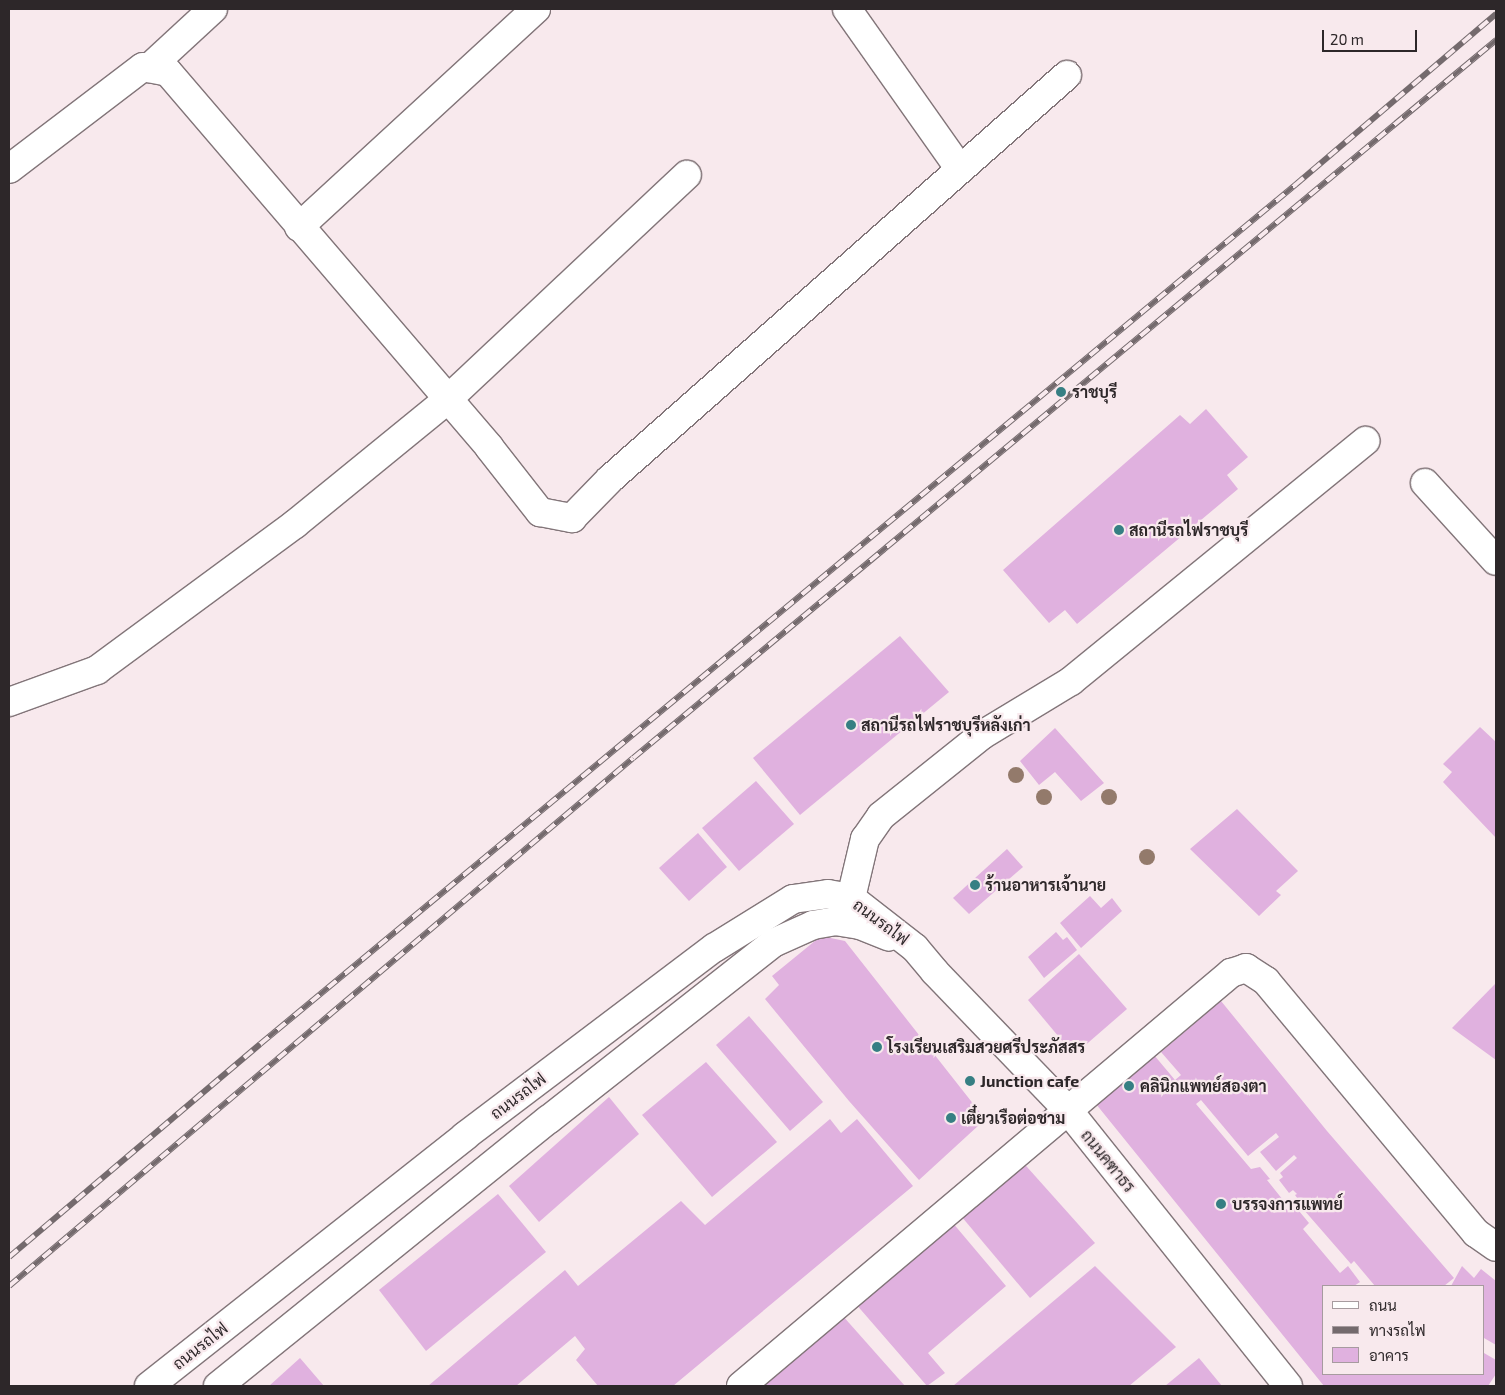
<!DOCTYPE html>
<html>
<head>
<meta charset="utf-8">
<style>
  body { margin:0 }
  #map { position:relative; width:1505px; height:1395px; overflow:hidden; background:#f8e9ed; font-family:"Exo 2",Sarabun,sans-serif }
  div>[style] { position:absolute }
  .building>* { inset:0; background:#e0b1df }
  .roads { filter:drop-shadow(1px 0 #827579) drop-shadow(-1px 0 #827579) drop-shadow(0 1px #827579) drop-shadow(0 -1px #827579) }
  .minor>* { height:28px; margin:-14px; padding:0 14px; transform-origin:14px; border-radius:14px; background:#fff }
  .rail>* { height:5.5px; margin-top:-2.75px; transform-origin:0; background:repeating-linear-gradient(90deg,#f8e9ed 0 11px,#746a6d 0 22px); box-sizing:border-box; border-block:1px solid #746a6d }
  .trees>* { width:16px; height:16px; margin:-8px; border-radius:50%; background:#937a6b }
  .dots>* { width:14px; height:14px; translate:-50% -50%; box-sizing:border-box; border:2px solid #f8e9ed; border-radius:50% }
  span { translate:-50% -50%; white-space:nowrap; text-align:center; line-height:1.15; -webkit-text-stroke:4.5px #f8e9ed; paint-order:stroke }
  .poi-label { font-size:16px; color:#2d2729; font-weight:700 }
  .left { translate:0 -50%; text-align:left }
  .street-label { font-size:16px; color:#2d2729 }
  .frame { position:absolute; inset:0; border:10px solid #2d2729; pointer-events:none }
  .legend { position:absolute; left:1322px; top:1285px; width:162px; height:90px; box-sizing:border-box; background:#f8e9ed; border:1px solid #a79b9f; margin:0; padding:6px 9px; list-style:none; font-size:15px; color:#2d2729 }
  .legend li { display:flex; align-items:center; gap:10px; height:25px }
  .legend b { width:25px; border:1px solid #a79b9f }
  .scale { position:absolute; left:1322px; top:30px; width:95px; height:22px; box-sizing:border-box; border:2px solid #2d2729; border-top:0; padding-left:6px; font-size:15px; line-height:18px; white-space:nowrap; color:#2d2729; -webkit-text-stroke:4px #f8e9ed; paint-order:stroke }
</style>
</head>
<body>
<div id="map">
  <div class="building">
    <div style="clip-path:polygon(1206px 409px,1248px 457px,1227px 475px,1238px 489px,1077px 624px,1065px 610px,1049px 623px,1003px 570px,1180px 415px,1190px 424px)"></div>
    <div style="clip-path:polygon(900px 636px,949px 692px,800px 815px,753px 758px)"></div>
    <div style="clip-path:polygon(1480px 727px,1496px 742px,1496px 838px,1443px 782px,1452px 772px,1443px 764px)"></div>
    <div style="clip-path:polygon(1055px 728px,1104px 783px,1081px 801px,1055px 772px,1039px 785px,1020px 761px)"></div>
    <div style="clip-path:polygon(756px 781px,794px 824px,739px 871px,702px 828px)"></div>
    <div style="clip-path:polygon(1237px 809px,1298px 871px,1276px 891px,1281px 895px,1259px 916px,1190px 849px)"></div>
    <div style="clip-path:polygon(698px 833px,727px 867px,689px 901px,659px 868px)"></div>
    <div style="clip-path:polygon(1007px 849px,1023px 867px,969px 914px,953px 898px)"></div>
    <div style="clip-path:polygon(1090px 896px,1101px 908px,1112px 898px,1122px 911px,1081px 948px,1060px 923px)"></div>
    <div style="clip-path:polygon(1056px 932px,1063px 940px,1067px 937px,1077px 950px,1044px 978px,1028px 957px)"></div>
    <div style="clip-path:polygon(821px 936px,845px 941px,982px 1115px,979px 1125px,919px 1180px,849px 1101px,765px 999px,779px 985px,772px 976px)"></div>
    <div style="clip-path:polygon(1079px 954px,1127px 1009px,1074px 1055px,1028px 1000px)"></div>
    <div style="clip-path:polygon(1496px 983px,1496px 1060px,1452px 1028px)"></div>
    <div style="clip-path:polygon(1221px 1001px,1327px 1131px,1454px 1278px,1444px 1286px,1375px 1286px,1354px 1261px,1351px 1264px,1304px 1210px,1308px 1207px,1302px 1200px,1300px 1202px,1295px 1195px,1297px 1194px,1293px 1190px,1289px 1193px,1279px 1180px,1283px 1177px,1280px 1173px,1297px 1158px,1294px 1155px,1276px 1171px,1260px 1152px,1279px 1137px,1276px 1133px,1248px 1156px,1201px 1100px,1196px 1104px,1251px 1169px,1260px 1167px,1270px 1179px,1267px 1180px,1283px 1200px,1280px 1202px,1288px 1211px,1294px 1205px,1309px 1223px,1303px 1229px,1340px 1273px,1348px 1266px,1360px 1282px,1354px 1286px,1324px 1286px,1324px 1374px,1484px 1374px,1484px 1353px,1496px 1360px,1496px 1374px,1488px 1386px,1324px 1386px,1096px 1104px,1154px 1055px,1175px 1080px,1181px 1075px,1161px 1052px)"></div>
    <div style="clip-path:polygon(749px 1016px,823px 1102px,790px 1131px,716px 1045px)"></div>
    <div style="clip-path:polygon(706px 1062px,777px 1142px,712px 1197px,642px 1115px)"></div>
    <div style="clip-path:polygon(609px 1097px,639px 1134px,539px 1222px,509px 1186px)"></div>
    <div style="clip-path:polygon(830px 1119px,841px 1133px,857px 1119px,913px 1186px,673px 1386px,598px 1386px,576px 1360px,585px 1349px,575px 1336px,516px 1386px,428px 1386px,565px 1270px,578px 1286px,681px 1201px,705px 1225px)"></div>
    <div style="clip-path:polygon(1019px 1158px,1095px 1243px,1030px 1298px,956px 1210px)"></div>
    <div style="clip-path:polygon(498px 1194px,546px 1252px,426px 1351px,379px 1290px)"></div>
    <div style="clip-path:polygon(952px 1222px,1006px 1286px,928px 1353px,945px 1373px,927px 1386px,855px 1303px)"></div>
    <div style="clip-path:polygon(1095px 1266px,1176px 1347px,1129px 1386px,953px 1386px)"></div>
    <div style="clip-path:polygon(1462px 1266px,1474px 1278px,1481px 1269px,1496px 1281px,1496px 1345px,1484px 1338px,1484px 1286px,1451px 1286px)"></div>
    <div style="clip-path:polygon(842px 1315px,905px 1386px,758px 1386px)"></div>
    <div style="clip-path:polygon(300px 1358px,324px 1386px,269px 1386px)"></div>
    <div style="clip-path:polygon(1199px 1358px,1222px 1386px,1165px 1386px)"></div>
  </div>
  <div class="roads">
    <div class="minor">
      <div style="left:847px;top:9px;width:196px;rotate:54.8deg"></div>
      <div style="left:149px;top:68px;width:87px;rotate:-42.7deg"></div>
      <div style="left:9px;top:169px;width:168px;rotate:-37.3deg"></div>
      <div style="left:143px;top:67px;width:25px;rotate:11deg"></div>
      <div style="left:168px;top:72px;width:494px;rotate:49.4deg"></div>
      <div style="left:489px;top:447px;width:83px;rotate:51.9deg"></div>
      <div style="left:540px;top:512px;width:33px;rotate:11deg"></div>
      <div style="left:572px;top:518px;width:54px;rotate:-45.7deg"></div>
      <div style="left:610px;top:479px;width:610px;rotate:-41.48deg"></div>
      <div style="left:299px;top:227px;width:322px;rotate:-42.6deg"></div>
      <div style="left:1425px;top:483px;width:105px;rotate:47.7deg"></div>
      <div style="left:9px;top:702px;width:94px;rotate:-20deg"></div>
      <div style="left:97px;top:670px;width:246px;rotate:-36.4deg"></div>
      <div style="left:295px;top:524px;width:196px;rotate:-39.2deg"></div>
      <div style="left:447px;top:400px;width:329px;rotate:-43.2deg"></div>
      <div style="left:851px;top:898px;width:61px;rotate:-76.7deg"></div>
      <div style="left:865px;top:839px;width:28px;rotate:-55deg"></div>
      <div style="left:881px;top:816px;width:129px;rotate:-38.7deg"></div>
      <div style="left:982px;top:735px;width:104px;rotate:-31.2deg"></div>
      <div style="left:1071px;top:681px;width:380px;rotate:-39.2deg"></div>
      <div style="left:149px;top:1386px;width:403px;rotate:-38.3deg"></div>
      <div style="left:465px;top:1136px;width:312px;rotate:-37.1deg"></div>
      <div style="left:714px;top:948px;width:93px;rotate:-31.8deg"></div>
      <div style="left:793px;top:899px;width:35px;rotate:-8deg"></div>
      <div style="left:828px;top:894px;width:23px;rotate:10deg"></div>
      <div style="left:851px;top:898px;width:81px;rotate:38deg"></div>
      <div style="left:915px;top:948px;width:31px;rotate:50deg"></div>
      <div style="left:935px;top:972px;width:190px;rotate:46.1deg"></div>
      <div style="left:1067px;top:1109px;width:354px;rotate:51.4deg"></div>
      <div style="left:218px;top:1386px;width:424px;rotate:-38.9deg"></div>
      <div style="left:548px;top:1120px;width:286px;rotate:-38.2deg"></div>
      <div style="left:773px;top:943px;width:44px;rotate:-24.2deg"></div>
      <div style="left:813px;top:925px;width:22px;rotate:-10deg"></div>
      <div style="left:835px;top:921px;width:25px;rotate:9deg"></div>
      <div style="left:860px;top:925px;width:31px;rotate:22deg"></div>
      <div style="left:741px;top:1386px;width:641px;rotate:-40.13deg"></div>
      <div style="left:1231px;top:973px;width:16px;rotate:-18deg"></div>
      <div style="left:1246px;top:968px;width:24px;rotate:33deg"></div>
      <div style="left:1266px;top:981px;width:328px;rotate:50.2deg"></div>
      <div style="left:1476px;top:1233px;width:24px;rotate:35deg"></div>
    </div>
  </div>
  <div class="rail">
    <div style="left:9px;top:1257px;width:329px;rotate:-40.3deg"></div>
    <div style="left:260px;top:1044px;width:1345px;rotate:-39.69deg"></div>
    <div style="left:1295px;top:185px;width:264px;rotate:-40.4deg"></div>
    <div style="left:9px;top:1286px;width:817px;rotate:-40.24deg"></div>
    <div style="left:633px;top:758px;width:1123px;rotate:-39.76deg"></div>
  </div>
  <div class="trees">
    <div style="left:1016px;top:775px"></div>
    <div style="left:1044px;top:797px"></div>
    <div style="left:1109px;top:797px"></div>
    <div style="left:1147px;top:857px"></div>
  </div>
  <div class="dots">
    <div style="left:1061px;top:392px;background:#367f83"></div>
    <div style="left:1119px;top:530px;background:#367f83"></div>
    <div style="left:851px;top:725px;background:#367f83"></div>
    <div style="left:975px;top:885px;background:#367f83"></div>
    <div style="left:877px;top:1047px;background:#367f83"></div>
    <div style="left:970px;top:1081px;background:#367f83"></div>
    <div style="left:1129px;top:1086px;background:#367f83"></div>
    <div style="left:951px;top:1118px;background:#367f83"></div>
    <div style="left:1221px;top:1204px;background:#367f83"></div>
  </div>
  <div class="poi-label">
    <span class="left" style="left:1072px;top:392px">ราชบุรี</span>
    <span class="left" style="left:1129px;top:530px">สถานีรถไฟราชบุรี</span>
    <span class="left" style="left:861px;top:725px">สถานีรถไฟราชบุรีหลังเก่า</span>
    <span class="left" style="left:985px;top:885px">ร้านอาหารเจ้านาย</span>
    <span class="left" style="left:887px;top:1047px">โรงเรียนเสริมสวยศรีประภัสสร</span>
    <span class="left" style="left:980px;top:1081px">Junction cafe</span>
    <span class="left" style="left:1140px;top:1086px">คลินิกแพทย์สองตา</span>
    <span class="left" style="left:961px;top:1118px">เตี๋ยวเรือต่อชาม</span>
    <span class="left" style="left:1232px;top:1204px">บรรจงการแพทย์</span>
  </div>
  <div class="street-label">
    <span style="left:881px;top:922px;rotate:37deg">ถนนรถไฟ</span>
    <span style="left:518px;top:1096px;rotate:-37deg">ถนนรถไฟ</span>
    <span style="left:1108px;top:1161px;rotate:51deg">ถนนคฑาธร</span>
    <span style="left:200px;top:1346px;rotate:-38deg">ถนนรถไฟ</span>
  </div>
  <div class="frame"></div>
  <ul class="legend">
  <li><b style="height:6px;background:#fff"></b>ถนน</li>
  <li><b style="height:6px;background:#746a6d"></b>ทางรถไฟ</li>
  <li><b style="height:14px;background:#e0b1df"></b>อาคาร</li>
  </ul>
  <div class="scale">20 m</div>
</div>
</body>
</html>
